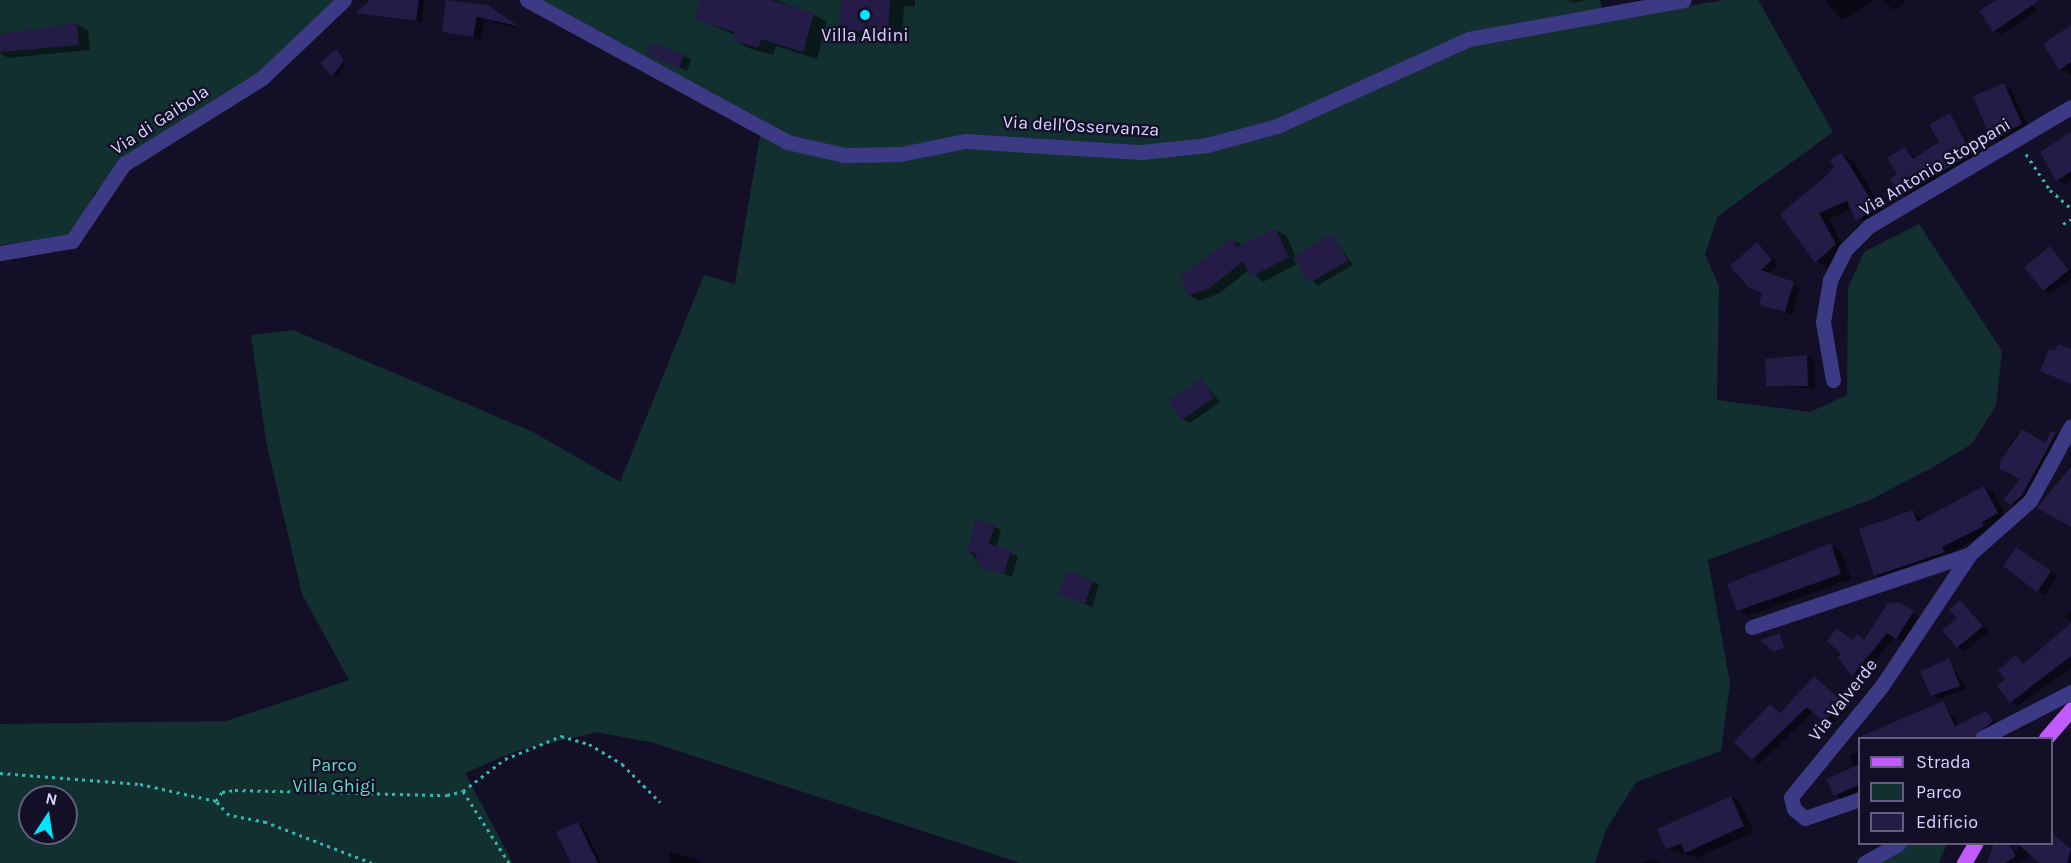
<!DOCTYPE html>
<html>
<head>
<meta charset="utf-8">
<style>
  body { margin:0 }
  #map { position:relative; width:2071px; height:863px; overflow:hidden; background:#130f26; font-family:Karla,sans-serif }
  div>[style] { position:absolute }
  .green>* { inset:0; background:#12302f }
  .shadow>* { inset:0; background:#0007 }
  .building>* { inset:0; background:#241b47 }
  .path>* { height:3px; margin-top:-1.5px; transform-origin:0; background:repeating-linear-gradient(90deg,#2fb8b0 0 3px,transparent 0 7.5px) }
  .minor>* { height:15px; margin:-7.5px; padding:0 7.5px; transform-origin:7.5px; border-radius:7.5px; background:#3d3a85 }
  .major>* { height:15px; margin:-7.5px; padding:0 7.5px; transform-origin:7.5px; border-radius:7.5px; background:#c25bff }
  .dots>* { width:16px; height:16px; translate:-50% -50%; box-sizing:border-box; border:3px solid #130f26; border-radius:50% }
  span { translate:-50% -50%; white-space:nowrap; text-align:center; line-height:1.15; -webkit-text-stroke:4.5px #130f26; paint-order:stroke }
  .poi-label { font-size:18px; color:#d9d4ff }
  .street-label { font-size:18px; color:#d9d4ff }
  .park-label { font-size:18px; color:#5fe0c0 }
  .legend { position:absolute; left:1858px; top:737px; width:195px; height:108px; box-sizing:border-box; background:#130f26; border:2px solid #625e7d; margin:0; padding:8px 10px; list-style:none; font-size:18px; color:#d9d4ff }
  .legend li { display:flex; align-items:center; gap:12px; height:30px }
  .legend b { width:30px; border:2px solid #625e7d }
  .north { position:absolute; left:18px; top:785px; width:60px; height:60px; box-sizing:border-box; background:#130f26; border:2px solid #625e7d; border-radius:50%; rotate:12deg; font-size:16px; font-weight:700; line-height:24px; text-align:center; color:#d9d4ff }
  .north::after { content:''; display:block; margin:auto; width:21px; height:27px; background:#00e5ff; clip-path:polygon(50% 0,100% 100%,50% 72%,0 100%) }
</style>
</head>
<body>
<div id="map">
  <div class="green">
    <div style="clip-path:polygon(0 0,353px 0,263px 87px,94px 193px,76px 237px,0 245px)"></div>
    <div style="clip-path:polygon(evenodd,527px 0,1600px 0,1605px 20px,1724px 0,1758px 0,1833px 132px,1718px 216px,1705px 254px,1719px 286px,1717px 400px,1810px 412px,1847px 395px,1848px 288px,1864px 252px,1919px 224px,2002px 351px,1996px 405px,1972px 444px,1933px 467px,1870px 500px,1708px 560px,1730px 683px,1721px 751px,1636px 782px,1606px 830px,1595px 863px,1020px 863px,654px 743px,597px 732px,514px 752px,465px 773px,513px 863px,0 863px,0 724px,226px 721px,349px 680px,302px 594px,266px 441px,251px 335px,293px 330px,533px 432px,620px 482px,704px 275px,735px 284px,761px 130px,527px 0,30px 797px,66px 797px,66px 833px,30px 833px,30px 797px)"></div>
    <div style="clip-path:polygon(1898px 844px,1947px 844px,1939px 863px,1873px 863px)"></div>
  </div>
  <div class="shadow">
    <div style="clip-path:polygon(376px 0,424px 0,422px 23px,358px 12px)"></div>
    <div style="clip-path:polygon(702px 0,776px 0,813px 14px,827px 22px,817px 59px,776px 46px,773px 55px,748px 48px,734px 40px,735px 35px,696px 19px)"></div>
    <div style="clip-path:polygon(842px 0,915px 0,915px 7px,904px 6px,902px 40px,854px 37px,840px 29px)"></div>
    <div style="clip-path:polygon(1568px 0,1586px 0,1574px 3px)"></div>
    <div style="clip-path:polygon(1824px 0,1875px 0,1842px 20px)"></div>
    <div style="clip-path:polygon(1882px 0,1907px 0,1894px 10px)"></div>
    <div style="clip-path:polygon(1999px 0,2029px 0,2037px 11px,2001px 35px,1994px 30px)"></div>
    <div style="clip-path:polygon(480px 6px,517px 28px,485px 20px,480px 40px,444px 31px)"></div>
    <div style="clip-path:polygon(77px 24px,88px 31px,90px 50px,8px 58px,0 53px,0 35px)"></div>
    <div style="clip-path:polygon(2071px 29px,2071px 75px,2060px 69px)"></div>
    <div style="clip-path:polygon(336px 51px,346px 63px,336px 76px,322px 63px)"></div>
    <div style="clip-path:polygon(683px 55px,691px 60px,687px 71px,656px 58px)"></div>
    <div style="clip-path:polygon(2004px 85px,2011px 89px,2029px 128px,1999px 143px,1992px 139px)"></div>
    <div style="clip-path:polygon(1950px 115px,1978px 158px,1909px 199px,1902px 195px,1899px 175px,1905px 148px,1916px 159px,1941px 143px)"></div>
    <div style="clip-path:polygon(2071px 134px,2071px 180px,2065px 184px,2058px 180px)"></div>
    <div style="clip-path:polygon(1842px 154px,1853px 161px,1886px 215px,1868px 226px,1852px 209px,1829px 219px,1846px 251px,1828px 268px,1817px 262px,1782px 214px,1827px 177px)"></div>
    <div style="clip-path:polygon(1275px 229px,1286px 235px,1296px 257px,1332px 236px,1353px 265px,1317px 286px,1298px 259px,1293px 259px,1297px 264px,1263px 282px,1249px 270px,1220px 293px,1199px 301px,1189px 295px,1233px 240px,1244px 246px)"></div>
    <div style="clip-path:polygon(1757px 244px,1778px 264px,1768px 274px,1800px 288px,1792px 315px,1761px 304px,1764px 294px,1750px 287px)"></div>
    <div style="clip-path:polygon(2050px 248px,2071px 270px,2071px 278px,2051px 294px,2044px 290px)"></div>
    <div style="clip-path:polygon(1807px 356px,1814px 361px,1815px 389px,1768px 385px)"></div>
    <div style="clip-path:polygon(1201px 381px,1220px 402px,1190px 423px,1182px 419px)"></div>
    <div style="clip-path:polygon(2017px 433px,2046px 445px,2051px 433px,2065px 439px,2021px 509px,2012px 504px,2021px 479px,2000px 463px)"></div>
    <div style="clip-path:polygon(2071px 463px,2071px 525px,2039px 508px)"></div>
    <div style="clip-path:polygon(1984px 487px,1994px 493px,2007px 519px,1952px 553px,1885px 581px,1875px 575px,1913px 512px,1924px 520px)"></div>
    <div style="clip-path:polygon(994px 526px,1001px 530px,996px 547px,1018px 556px,1012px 577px,981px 566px,968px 550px)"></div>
    <div style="clip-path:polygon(1831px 545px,1841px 551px,1851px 579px,1748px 616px,1738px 610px)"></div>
    <div style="clip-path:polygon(2023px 553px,2057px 576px,2045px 595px,2037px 591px)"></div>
    <div style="clip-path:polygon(1092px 581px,1099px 585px,1092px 607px,1060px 594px)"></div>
    <div style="clip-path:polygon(1961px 602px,1989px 631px,1965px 651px,1958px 647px)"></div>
    <div style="clip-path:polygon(1898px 603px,1920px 617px,1904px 642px,1895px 637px,1860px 679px,1840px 658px,1858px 636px,1865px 640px)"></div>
    <div style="clip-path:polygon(2071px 610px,2071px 622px,2065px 616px)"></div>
    <div style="clip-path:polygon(2071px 625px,2071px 668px,2018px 706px,2011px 702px,2008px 679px,2016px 657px,2025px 664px)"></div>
    <div style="clip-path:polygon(1779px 635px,1787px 649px,1778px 652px,1775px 650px)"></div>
    <div style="clip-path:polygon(1949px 660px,1966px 689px,1939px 699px,1932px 695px)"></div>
    <div style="clip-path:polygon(1815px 678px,1849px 707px,1832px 725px,1813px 711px,1760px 763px,1753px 759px,1770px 706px,1782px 714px)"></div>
    <div style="clip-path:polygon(1943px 703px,1959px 726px,1986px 713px,1999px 725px,1978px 738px,1874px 738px,1872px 733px)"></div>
    <div style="clip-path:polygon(1860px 751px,1860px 791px,1841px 799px,1835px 795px,1854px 768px,1849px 756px)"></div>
    <div style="clip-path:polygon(1731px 797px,1741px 804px,1754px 832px,1697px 858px,1667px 848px)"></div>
    <div style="clip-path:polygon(578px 823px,583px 826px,601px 863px,573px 863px)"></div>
    <div style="clip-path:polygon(2062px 843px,2071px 849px,2071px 863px,2046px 863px)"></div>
    <div style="clip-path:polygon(2002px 844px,2015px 851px,2022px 844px,2049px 844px,2018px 863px,1993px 863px)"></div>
    <div style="clip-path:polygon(669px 851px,695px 859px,701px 863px,669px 863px)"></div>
    <div style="clip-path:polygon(1653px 859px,1660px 863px,1641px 863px)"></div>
  </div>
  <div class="building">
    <div style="clip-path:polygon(370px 0,419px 0,416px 21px,356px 13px)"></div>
    <div style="clip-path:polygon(446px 0,488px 5px,518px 26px,477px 17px,473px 37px,442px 32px)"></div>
    <div style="clip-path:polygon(700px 0,771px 0,814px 13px,803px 52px,761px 39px,758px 48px,732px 40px,735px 32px,695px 20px)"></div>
    <div style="clip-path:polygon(841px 0,890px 0,888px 33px,839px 30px)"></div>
    <div style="clip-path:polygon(1996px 0,2040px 0,1993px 32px,1979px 11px)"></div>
    <div style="clip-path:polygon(77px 23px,79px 45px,0 52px,0 34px)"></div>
    <div style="clip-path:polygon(2071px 25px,2071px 62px,2059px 70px,2043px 44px)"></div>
    <div style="clip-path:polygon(650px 43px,684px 54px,679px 69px,647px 54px)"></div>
    <div style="clip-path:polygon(336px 49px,344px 61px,332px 76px,320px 63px)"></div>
    <div style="clip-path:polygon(2004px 83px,2022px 124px,1991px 140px,1973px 96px)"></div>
    <div style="clip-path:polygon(1950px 113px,1972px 154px,1901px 196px,1890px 179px,1897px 174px,1887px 158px,1905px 147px,1913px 159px,1939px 142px,1929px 125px)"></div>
    <div style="clip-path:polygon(2071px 132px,2071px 171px,2056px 181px,2040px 152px)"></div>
    <div style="clip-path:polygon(1842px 153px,1876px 208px,1856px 221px,1847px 201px,1819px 213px,1836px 244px,1815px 263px,1780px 214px,1826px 176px,1834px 167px,1830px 160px)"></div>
    <div style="clip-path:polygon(1275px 228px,1289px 257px,1251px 277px,1243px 261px,1210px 288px,1187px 296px,1181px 276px,1233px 238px,1237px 247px)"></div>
    <div style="clip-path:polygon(1332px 234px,1348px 261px,1309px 283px,1294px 256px)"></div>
    <div style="clip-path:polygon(1757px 242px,1772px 260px,1761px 270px,1794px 282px,1785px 312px,1759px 305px,1762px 293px,1749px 288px,1730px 266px)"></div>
    <div style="clip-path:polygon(2050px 246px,2069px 270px,2043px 291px,2024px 267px)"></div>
    <div style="clip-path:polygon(2058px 344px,2071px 349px,2071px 384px,2040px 371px,2049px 349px,2055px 351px)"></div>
    <div style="clip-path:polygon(1807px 355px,1808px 386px,1766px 386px,1765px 359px)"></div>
    <div style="clip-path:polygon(1201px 379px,1214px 398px,1181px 420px,1168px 401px)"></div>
    <div style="clip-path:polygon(2022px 429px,2045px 443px,2051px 431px,2056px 433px,2022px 495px,2011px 505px,2004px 499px,2020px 479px,2000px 469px,1999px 463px)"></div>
    <div style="clip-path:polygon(2071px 466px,2071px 527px,2037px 508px)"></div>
    <div style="clip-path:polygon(1984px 486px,1998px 513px,1982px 522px,1984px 526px,1942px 547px,1945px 552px,1874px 576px,1859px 529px,1913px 510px,1917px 522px)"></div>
    <div style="clip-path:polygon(976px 519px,995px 525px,989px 544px,1011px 550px,1004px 574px,979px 567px,975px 553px,967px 551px)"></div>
    <div style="clip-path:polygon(1831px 543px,1841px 574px,1737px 611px,1727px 584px)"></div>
    <div style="clip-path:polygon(2016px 547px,2051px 571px,2037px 592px,2003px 566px)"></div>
    <div style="clip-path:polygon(1066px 571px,1093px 580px,1085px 604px,1058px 595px)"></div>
    <div style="clip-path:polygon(1960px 600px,1983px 626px,1957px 648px,1942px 630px,1957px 618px,1949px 610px)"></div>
    <div style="clip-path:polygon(1898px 602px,1914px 611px,1896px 639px,1887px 633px,1852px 676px,1838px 658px,1841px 654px,1827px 641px,1837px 628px,1852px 640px,1857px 634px,1864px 640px,1887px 604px)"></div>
    <div style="clip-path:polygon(2071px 623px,2071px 656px,2010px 703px,1997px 686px,2005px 679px,1998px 670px,2016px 655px,2023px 664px)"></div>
    <div style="clip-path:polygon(1779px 633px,1785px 648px,1774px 652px,1760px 640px)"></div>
    <div style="clip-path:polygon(1949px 658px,1960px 686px,1931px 696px,1920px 672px)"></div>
    <div style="clip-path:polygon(1814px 676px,1843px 702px,1824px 722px,1807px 707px,1752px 760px,1734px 742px,1770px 704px,1780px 713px)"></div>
    <div style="clip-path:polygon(1943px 701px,1955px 726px,1986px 711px,1993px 721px,1972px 738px,1857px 738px)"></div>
    <div style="clip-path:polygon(1860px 764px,1860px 784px,1834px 796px,1826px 779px)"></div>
    <div style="clip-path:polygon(1731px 796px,1744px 826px,1685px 853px,1681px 844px,1666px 849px,1657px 829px)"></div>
    <div style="clip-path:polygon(578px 822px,588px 843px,598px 863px,571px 863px,556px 832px)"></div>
    <div style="clip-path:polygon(2052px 833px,2071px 849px,2067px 863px,2040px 863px,2016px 843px,2052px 843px)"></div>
    <div style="clip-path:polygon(1994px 843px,2008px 843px,2016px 856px,2005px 863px,1987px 863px)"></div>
  </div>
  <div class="path">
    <div style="left:2026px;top:154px;width:43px;rotate:56.3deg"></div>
    <div style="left:2050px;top:190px;width:28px;rotate:41deg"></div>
    <div style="left:2063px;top:224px;width:9px;rotate:-32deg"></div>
    <div style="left:0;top:773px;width:140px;rotate:4.5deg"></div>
    <div style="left:140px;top:784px;width:78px;rotate:12.6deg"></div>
    <div style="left:463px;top:791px;width:85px;rotate:57.4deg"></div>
    <div style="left:372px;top:863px;width:114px;rotate:-158.9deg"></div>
    <div style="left:266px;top:822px;width:38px;rotate:-169deg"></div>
    <div style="left:229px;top:815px;width:19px;rotate:-133deg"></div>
    <div style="left:216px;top:801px;width:11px;rotate:-56deg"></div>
    <div style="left:222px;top:792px;width:13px;rotate:-9deg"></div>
    <div style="left:235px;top:790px;width:212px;rotate:1.4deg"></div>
    <div style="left:447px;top:795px;width:16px;rotate:-14deg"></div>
    <div style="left:463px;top:791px;width:53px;rotate:-37.3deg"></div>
    <div style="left:505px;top:759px;width:61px;rotate:-22.3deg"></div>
    <div style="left:561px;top:736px;width:29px;rotate:16deg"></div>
    <div style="left:589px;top:744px;width:39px;rotate:31deg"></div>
    <div style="left:622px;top:764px;width:54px;rotate:45deg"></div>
  </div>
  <div class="minor">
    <div style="left:527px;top:0;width:296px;rotate:28.6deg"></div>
    <div style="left:787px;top:142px;width:58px;rotate:12.8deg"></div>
    <div style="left:844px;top:155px;width:57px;rotate:-1deg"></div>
    <div style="left:901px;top:154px;width:65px;rotate:-11.5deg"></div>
    <div style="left:965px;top:141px;width:177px;rotate:3.6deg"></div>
    <div style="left:1142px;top:152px;width:65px;rotate:-6.1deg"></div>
    <div style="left:1207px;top:145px;width:73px;rotate:-15.2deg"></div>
    <div style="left:1277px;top:126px;width:211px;rotate:-24.4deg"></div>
    <div style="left:1469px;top:39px;width:218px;rotate:-10.3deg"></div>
    <div style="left:0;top:253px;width:73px;rotate:-9.5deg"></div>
    <div style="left:72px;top:241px;width:93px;rotate:-56deg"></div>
    <div style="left:124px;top:164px;width:163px;rotate:-31.9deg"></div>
    <div style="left:262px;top:78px;width:113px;rotate:-43.6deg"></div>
    <div style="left:1833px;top:380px;width:59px;rotate:-99.8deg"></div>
    <div style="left:1823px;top:322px;width:43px;rotate:-80.5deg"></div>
    <div style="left:1830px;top:280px;width:34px;rotate:-63deg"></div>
    <div style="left:1845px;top:250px;width:34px;rotate:-45deg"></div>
    <div style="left:1869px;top:226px;width:234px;rotate:-30.5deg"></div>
    <div style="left:1752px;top:627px;width:230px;rotate:-18.5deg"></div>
    <div style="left:1982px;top:738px;width:100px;rotate:-27.3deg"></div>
    <div style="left:1860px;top:799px;width:58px;rotate:160.9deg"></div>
    <div style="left:1805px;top:818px;width:14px;rotate:-141deg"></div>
    <div style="left:1794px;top:809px;width:12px;rotate:-104deg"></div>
    <div style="left:1791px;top:797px;width:142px;rotate:-50.7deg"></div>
    <div style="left:1881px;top:687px;width:160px;rotate:-56.2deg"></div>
    <div style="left:1970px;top:554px;width:80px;rotate:-41.5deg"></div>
    <div style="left:2030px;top:501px;width:85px;rotate:-61.3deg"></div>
    <div style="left:1864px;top:863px;width:39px;rotate:-29deg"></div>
  </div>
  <div class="major">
    <div style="left:2046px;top:738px;width:38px;rotate:-49deg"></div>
    <div style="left:1964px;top:863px;width:22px;rotate:-60deg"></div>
  </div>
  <div class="dots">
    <div style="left:865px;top:15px;background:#00e5ff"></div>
  </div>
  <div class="poi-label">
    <span style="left:865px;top:35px">Villa Aldini</span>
  </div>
  <div class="street-label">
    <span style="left:160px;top:120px;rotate:-33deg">Via di Gaibola</span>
    <span style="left:1081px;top:126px;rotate:3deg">Via dell'Osservanza</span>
    <span style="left:1935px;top:167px;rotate:-31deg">Via Antonio Stoppani</span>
    <span style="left:1843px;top:700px;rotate:-52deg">Via Valverde</span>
  </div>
  <div class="park-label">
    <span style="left:334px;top:776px">Parco<br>Villa Ghigi</span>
  </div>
  <ul class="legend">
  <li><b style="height:8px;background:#c25bff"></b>Strada</li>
  <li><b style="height:16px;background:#12302f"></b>Parco</li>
  <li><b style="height:16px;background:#241b47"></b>Edificio</li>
  </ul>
  <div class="north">N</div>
</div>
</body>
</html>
